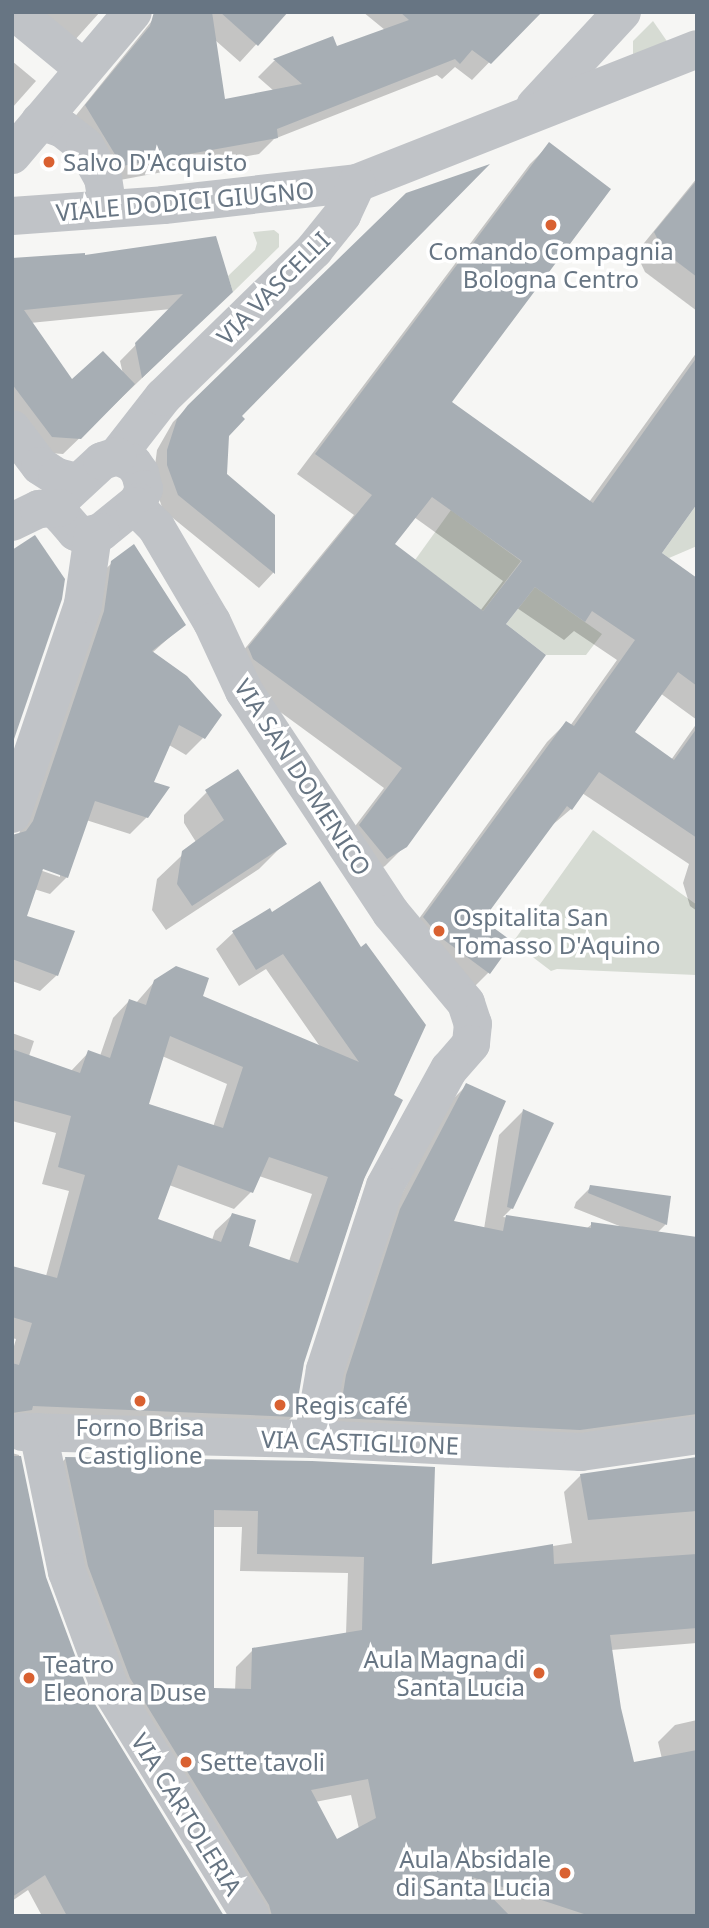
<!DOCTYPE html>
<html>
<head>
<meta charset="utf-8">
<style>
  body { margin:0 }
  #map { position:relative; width:709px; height:1928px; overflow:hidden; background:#f6f6f4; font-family:"Noto Sans",sans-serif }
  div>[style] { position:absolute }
  .green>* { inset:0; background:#d6dbd3 }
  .shadow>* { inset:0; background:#0003 }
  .building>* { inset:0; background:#a7aeb4 }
  .minor>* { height:38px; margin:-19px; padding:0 19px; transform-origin:19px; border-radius:19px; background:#c0c3c7 }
  .dots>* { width:19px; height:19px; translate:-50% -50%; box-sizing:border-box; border:4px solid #fff; border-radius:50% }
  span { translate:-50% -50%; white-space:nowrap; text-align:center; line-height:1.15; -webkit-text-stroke:7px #fff; paint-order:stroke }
  .poi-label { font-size:24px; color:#677583 }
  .left { translate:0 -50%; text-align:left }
  .right { translate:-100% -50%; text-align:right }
  .street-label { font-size:24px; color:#677583 }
  .frame { position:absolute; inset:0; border:14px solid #677583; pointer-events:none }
</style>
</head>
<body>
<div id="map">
  <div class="green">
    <div style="clip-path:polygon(653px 21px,671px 47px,633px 54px,633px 41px)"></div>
    <div style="clip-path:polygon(274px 230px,279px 234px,279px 247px,233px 292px,228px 276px,255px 250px,257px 243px,253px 232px)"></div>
    <div style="clip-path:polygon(697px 504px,697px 546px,669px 558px,662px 553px)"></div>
    <div style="clip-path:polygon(451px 510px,521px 561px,483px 611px,415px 560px)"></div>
    <div style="clip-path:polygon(535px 587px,602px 634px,586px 655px,546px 655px,506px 624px)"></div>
    <div style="clip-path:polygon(593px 830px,697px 905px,696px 975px,557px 969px,551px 971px,513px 942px)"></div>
  </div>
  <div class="shadow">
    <div style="clip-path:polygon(48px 12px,100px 12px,65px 51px,36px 26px)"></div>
    <div style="clip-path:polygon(159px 12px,286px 12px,240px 62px,215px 40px,224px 101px,274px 91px,258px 77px,274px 61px,332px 38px,336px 48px,385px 30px,363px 12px,538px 12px,472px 80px,455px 67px,442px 79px,437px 75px,274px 139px,259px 154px,104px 183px,69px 124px)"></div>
    <div style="clip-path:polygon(12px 61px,36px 81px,12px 108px)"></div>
    <div style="clip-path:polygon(evenodd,550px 144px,449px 402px,589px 502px,697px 352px,697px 501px,659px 553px,697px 580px,697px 720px,660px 693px,633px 732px,671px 760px,697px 723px,697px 911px,690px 906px,683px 883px,689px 864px,582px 793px,571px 809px,550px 827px,481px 921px,489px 972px,469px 992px,405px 938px,547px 742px,566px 723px,570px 726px,617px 660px,574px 631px,564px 640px,517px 608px,504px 624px,405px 846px,385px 866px,366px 877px,340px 846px,384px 788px,234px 678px,229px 668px,354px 515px,297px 474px,530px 164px,550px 144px,414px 517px,503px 581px,480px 611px,392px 545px,414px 517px)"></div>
    <div style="clip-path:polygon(697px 178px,697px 311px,645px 272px,636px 253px)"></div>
    <div style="clip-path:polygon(407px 194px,227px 435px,225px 475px,274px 516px,273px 573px,259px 588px,163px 510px,153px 481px,157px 450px,173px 422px)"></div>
    <div style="clip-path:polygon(evenodd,215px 238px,215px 308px,63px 454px,36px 452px,12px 419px,12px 260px,84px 257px,215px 238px,171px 309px,120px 361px,123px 374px,72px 382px,30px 323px,171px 309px)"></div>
    <div style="clip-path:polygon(evenodd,113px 562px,183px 625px,152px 653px,203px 738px,186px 755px,169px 745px,152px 783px,147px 817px,130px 834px,86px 820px,67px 877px,50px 894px,34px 889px,24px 917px,57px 975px,40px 991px,12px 981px,12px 837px,18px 837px,88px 629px,95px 579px,113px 562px,35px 865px,60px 873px,60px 877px,34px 868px,35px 865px)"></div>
    <div style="clip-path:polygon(210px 789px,285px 843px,259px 869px,166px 930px,152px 910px,157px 879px,196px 842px,184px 823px,184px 815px)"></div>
    <div style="clip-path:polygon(evenodd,269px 910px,392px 1096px,302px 1363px,293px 1416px,276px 1433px,12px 1427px,12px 1353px,16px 1339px,12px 1338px,12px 1268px,46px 1276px,69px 1191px,42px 1184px,56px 1133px,12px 1121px,12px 1033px,34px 1041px,29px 1056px,71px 1071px,89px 1052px,100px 1056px,113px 1018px,129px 1001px,136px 1003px,155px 981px,321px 1048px,266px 969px,239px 986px,216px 949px,233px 933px,269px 910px,162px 1056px,227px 1084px,213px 1127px,147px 1105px,162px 1056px,269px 910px,259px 1176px,312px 1194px,289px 1261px,247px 1247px,232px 1215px,215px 1231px,212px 1240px,156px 1220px,169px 1185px,234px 1209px,251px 1192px,259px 1176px)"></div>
    <div style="clip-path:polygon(467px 1085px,452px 1222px,484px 1229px,499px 1135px,523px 1111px,512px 1208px,503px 1217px,586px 1229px,592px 1224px,622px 1227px,574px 1208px,576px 1202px,591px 1187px,666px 1224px,655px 1235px,697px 1239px,697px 1437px,562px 1446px,323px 1435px,384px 1228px,450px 1102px)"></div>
    <div style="clip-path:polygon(12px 1453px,19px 1455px,45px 1580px,90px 1700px,222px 1916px,42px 1916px,28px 1890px,12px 1901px)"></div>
    <div style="clip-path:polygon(evenodd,66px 1458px,312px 1463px,430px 1566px,572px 1543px,564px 1492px,581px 1475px,697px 1459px,697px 1643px,611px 1650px,620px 1709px,633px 1765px,662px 1759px,658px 1742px,675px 1725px,697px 1720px,697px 1916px,249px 1916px,113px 1695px,50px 1475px,66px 1458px,212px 1527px,242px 1527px,240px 1571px,348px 1573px,346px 1634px,253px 1650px,236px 1667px,235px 1691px,212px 1690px,212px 1527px,66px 1458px,351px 1795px,359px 1829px,336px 1841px,315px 1802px,351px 1795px)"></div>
  </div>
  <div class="building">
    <div style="clip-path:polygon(154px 12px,212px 12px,225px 99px,302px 84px,273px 59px,333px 36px,337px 46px,409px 20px,400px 12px,542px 12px,491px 64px,472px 50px,460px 64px,455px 59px,277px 129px,278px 138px,122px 166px,85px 105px,150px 26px)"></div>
    <div style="clip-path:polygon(220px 12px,288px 12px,258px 46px)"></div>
    <div style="clip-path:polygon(evenodd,549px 142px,611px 189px,452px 402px,593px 503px,697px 357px,697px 504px,662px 553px,697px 578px,697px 686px,678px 672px,635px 732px,674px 760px,697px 728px,697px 838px,599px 772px,572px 810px,567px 806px,483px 920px,513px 942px,490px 974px,440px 937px,423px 917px,566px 721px,574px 726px,635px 640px,592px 611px,585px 622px,535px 587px,506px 624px,546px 655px,407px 847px,387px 859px,359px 825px,402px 768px,253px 659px,248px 647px,372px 495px,315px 454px,549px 142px,432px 497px,522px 561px,483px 611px,395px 544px,432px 497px)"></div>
    <div style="clip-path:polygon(490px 164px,242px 416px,245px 419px,229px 436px,227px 474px,275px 515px,275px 574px,178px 495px,167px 465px,167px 450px,177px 419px,188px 405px,406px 193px)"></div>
    <div style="clip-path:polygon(697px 180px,697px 277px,664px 252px,654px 232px)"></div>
    <div style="clip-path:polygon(216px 236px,233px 292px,142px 378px,135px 343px,183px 294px,24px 310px,72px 379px,103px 351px,135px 384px,81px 439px,52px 437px,12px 384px,12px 258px,85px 253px,85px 255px)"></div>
    <div style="clip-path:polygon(35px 535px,65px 579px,62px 599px,12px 745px,12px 550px)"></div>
    <div style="clip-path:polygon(134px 544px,186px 625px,152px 651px,187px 676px,222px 715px,205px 739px,179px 725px,154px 782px,170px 787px,148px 818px,95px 801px,68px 878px,43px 869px,27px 916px,75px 931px,58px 976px,12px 959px,12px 835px,26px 831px,33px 821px,104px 611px,111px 561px)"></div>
    <div style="clip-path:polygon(238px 769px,287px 844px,192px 906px,177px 884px,182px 851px,224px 820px,205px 790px)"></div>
    <div style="clip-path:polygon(evenodd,320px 881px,361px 947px,366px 943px,426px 1025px,394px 1095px,403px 1100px,364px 1179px,304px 1363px,295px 1417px,33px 1406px,32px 1410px,12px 1413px,12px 1363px,19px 1365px,32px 1323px,12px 1317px,12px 1266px,57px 1278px,85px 1175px,58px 1167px,71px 1116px,12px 1100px,12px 1049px,80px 1073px,88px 1050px,110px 1058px,129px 999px,146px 1005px,154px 980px,176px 966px,209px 978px,203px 996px,359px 1062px,283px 954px,256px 970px,232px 931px,270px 908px,272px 912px,320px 881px,170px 1036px,243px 1067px,223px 1128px,149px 1104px,170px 1036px,320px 881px,269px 1157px,328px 1177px,298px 1263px,249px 1246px,256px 1220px,232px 1213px,221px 1242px,158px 1219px,178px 1165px,253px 1193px,269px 1157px)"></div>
    <div style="clip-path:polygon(466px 1083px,506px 1101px,454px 1221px,503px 1231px,506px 1215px,591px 1228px,591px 1222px,697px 1237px,697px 1414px,580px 1430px,339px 1418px,346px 1375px,400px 1209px)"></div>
    <div style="clip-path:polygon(523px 1109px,554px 1123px,513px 1209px,507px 1207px)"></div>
    <div style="clip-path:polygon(590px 1185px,671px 1196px,667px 1225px,588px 1193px)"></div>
    <div style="clip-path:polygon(12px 1456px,21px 1456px,46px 1577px,90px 1696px,224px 1916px,67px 1916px,45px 1875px,12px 1897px)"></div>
    <div style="clip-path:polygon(evenodd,65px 1457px,312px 1461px,435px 1467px,432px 1564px,553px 1544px,554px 1564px,697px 1554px,697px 1628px,610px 1635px,621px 1708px,634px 1762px,697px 1750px,697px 1916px,590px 1916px,472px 1877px,510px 1916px,272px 1916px,269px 1905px,130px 1678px,88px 1566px,65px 1457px,214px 1510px,258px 1511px,257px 1554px,364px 1557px,362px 1630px,252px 1648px,251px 1689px,214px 1688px,214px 1510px,65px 1457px,368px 1779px,376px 1818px,337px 1839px,311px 1790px,368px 1779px)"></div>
    <div style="clip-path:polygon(697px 1457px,697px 1511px,588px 1520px,580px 1474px)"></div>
  </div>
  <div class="minor">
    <div style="left:15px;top:12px;width:89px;rotate:39.6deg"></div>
    <div style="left:535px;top:106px;width:128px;rotate:-47.2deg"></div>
    <div style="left:40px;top:121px;width:24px;rotate:19deg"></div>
    <div style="left:63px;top:129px;width:28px;rotate:38deg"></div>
    <div style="left:85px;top:146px;width:37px;rotate:61deg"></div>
    <div style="left:103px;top:178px;width:31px;rotate:81deg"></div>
    <div style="left:12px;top:155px;width:187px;rotate:-49.8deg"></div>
    <div style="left:12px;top:216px;width:152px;rotate:-4.1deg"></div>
    <div style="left:164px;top:205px;width:194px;rotate:-6.5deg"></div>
    <div style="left:357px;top:183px;width:365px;rotate:-21.5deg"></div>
    <div style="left:12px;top:429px;width:46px;rotate:52.9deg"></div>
    <div style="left:40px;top:466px;width:20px;rotate:33deg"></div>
    <div style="left:57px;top:477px;width:21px;rotate:14deg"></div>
    <div style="left:117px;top:456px;width:75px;rotate:-52.1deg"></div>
    <div style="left:163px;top:397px;width:211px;rotate:-44.2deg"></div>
    <div style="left:314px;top:250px;width:45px;rotate:-51.3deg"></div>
    <div style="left:342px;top:215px;width:35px;rotate:-65deg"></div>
    <div style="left:117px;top:456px;width:17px;rotate:24deg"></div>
    <div style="left:133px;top:463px;width:12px;rotate:55deg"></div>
    <div style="left:140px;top:473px;width:16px;rotate:76deg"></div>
    <div style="left:144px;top:489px;width:14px;rotate:115deg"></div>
    <div style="left:138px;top:502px;width:48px;rotate:141deg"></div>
    <div style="left:101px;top:532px;width:16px;rotate:166deg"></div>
    <div style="left:85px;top:536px;width:10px;rotate:-156deg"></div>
    <div style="left:76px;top:532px;width:21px;rotate:-131deg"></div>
    <div style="left:62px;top:516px;width:8px;rotate:-104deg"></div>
    <div style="left:60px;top:508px;width:10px;rotate:-79deg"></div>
    <div style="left:62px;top:498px;width:54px;rotate:-42.8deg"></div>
    <div style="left:102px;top:461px;width:16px;rotate:-18deg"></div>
    <div style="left:135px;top:506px;width:30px;rotate:45deg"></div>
    <div style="left:156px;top:527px;width:110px;rotate:59.5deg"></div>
    <div style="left:212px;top:622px;width:76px;rotate:65.1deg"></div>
    <div style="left:244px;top:691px;width:266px;rotate:56.5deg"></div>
    <div style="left:391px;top:913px;width:117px;rotate:50.2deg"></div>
    <div style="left:466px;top:1003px;width:22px;rotate:72deg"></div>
    <div style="left:473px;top:1024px;width:20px;rotate:96deg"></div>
    <div style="left:471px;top:1044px;width:33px;rotate:131deg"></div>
    <div style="left:449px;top:1069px;width:133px;rotate:118.7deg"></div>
    <div style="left:385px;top:1186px;width:194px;rotate:108.1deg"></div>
    <div style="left:325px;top:1370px;width:70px;rotate:99.9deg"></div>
    <div style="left:12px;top:522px;width:30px;rotate:-26deg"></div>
    <div style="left:39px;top:509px;width:21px;rotate:-3deg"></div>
    <div style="left:12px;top:814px;width:222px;rotate:-71.3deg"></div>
    <div style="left:83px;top:604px;width:70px;rotate:-81.8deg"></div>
    <div style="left:22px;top:1432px;width:291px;rotate:1.4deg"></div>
    <div style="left:313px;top:1439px;width:268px;rotate:2.8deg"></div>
    <div style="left:581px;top:1452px;width:117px;rotate:-8.3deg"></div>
    <div style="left:38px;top:1432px;width:143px;rotate:78.3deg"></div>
    <div style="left:67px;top:1572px;width:124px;rotate:69.7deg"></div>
    <div style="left:110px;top:1688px;width:268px;rotate:58.4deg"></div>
  </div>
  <div class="dots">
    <div style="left:49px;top:162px;background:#d96131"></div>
    <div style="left:551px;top:225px;background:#d96131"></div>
    <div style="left:439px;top:931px;background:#d96131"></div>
    <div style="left:140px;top:1401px;background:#d96131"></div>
    <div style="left:280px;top:1405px;background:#d96131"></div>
    <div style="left:539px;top:1673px;background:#d96131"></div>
    <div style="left:29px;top:1678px;background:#d96131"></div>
    <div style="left:186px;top:1762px;background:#d96131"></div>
    <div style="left:565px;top:1873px;background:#d96131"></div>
  </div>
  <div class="poi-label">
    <span class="left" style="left:63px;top:162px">Salvo D'Acquisto</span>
    <span style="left:551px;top:265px">Comando Compagnia<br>Bologna Centro</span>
    <span class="left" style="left:453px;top:931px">Ospitalita San<br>Tomasso D'Aquino</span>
    <span class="left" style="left:294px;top:1405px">Regis café</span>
    <span style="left:140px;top:1441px">Forno Brisa<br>Castiglione</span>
    <span class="right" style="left:525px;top:1673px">Aula Magna di<br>Santa Lucia</span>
    <span class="left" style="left:43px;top:1678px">Teatro<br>Eleonora Duse</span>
    <span class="left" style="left:200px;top:1762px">Sette tavoli</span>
    <span class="right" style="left:551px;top:1873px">Aula Absidale<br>di Santa Lucia</span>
  </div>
  <div class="street-label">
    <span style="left:185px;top:201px;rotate:-5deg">VIALE DODICI GIUGNO</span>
    <span style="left:273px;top:288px;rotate:-45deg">VIA VASCELLI</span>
    <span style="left:303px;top:777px;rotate:57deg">VIA SAN DOMENICO</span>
    <span style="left:360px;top:1442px;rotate:2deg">VIA CASTIGLIONE</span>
    <span style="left:187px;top:1814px;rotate:58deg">VIA CARTOLERIA</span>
  </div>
  <div class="frame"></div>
</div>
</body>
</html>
